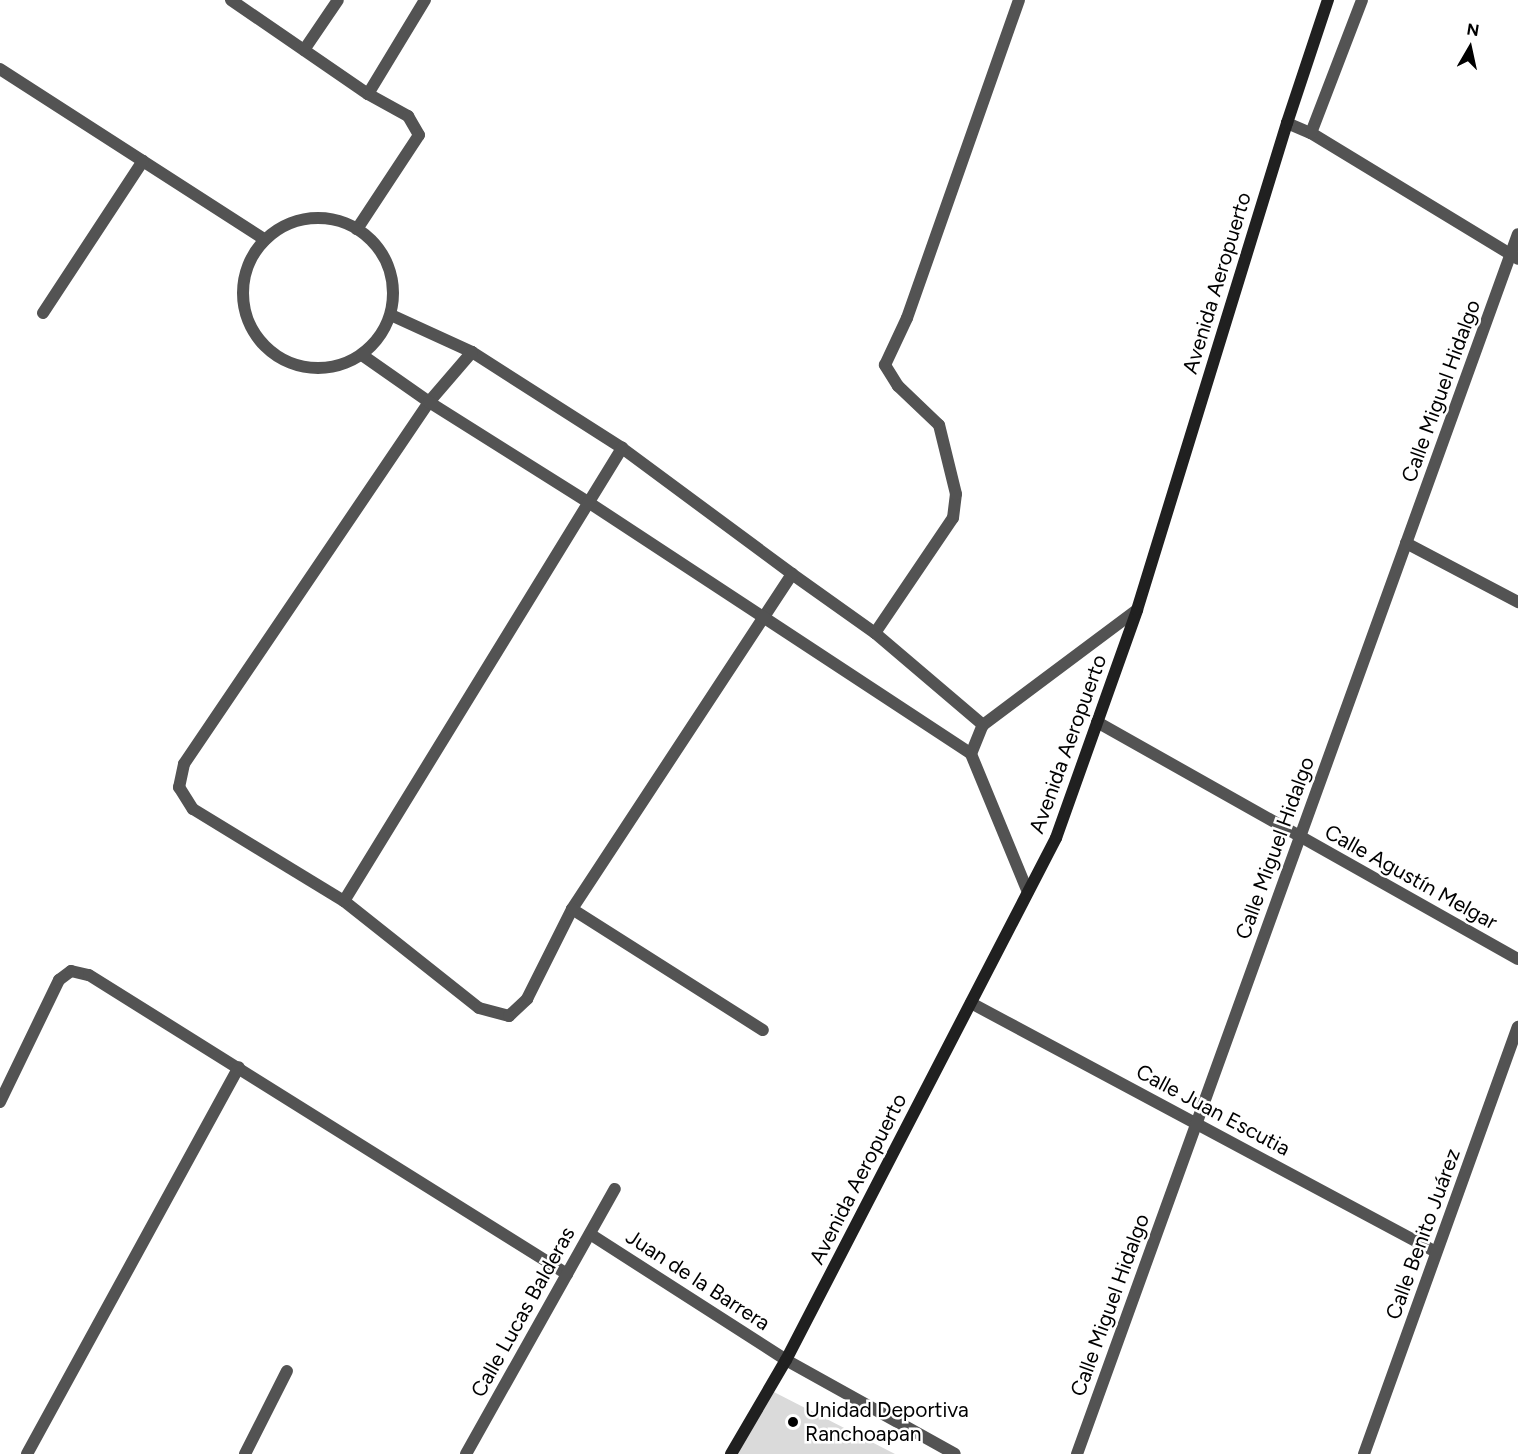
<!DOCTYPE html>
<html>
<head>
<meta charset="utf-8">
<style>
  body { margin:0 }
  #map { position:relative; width:1518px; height:1454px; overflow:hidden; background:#fff; font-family:Figtree,sans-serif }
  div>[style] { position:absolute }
  .green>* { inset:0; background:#dadada }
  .street>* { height:12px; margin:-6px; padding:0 6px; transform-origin:6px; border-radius:6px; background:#535353 }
  .street>.ring { margin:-6px; padding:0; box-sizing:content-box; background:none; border:12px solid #535353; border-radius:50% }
  .secondary>* { height:12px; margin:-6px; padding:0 6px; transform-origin:6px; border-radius:6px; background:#202020 }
  .dots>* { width:16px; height:16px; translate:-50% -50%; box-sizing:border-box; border:3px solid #fff; border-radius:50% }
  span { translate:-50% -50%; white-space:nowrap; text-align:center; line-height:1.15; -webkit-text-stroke:5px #fff; paint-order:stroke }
  .street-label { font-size:21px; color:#000 }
  .poi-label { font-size:21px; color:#000 }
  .left { translate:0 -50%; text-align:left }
  .north { position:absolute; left:1440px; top:18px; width:60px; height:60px; -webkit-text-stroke:4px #fff; paint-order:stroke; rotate:9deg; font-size:16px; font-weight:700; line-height:24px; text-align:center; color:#000 }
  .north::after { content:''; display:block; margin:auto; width:21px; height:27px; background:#000; clip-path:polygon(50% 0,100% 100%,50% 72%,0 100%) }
</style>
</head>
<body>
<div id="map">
  <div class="green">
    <div style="clip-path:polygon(770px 1390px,895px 1454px,736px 1454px)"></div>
  </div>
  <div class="street">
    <div style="left:231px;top:0;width:166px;rotate:34.5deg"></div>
    <div style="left:368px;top:94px;width:46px;rotate:28.8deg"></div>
    <div style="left:408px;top:116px;width:22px;rotate:60deg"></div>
    <div style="left:419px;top:135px;width:113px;rotate:123.4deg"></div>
    <div style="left:304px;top:50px;width:60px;rotate:-55.8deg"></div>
    <div style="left:0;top:69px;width:315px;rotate:32.8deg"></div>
    <div style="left:368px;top:94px;width:110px;rotate:-58.8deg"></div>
    <div style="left:1287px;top:123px;width:26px;rotate:23deg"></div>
    <div style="left:1311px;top:133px;width:242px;rotate:31.3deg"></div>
    <div style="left:1311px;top:133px;width:142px;rotate:-69deg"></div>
    <div class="ring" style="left:243px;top:218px;width:138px;height:138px"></div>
    <div style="left:43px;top:313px;width:182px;rotate:-56.7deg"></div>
    <div style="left:391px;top:315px;width:89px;rotate:24.6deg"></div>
    <div style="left:472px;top:352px;width:178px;rotate:32.6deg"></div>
    <div style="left:622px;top:448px;width:212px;rotate:36.5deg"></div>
    <div style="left:792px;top:574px;width:102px;rotate:35.4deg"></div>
    <div style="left:875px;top:633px;width:142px;rotate:40.4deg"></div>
    <div style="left:472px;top:352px;width:66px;rotate:130.7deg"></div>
    <div style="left:429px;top:402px;width:437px;rotate:124.1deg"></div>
    <div style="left:184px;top:764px;width:24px;rotate:102deg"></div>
    <div style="left:179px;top:787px;width:26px;rotate:58deg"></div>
    <div style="left:193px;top:809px;width:177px;rotate:31.4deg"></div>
    <div style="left:344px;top:901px;width:172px;rotate:38.4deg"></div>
    <div style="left:479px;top:1008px;width:31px;rotate:15deg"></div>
    <div style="left:509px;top:1016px;width:25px;rotate:-43deg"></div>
    <div style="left:527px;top:999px;width:101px;rotate:-63.4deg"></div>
    <div style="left:572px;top:909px;width:401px;rotate:-56.7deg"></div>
    <div style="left:362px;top:355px;width:82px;rotate:35deg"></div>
    <div style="left:429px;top:402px;width:188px;rotate:32.2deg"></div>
    <div style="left:588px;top:502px;width:458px;rotate:33.3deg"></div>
    <div style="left:971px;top:754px;width:149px;rotate:67.6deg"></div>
    <div style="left:1406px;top:543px;width:127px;rotate:27.8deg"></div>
    <div style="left:875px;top:633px;width:139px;rotate:-55.9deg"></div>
    <div style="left:953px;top:518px;width:24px;rotate:-83deg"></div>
    <div style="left:956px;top:494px;width:71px;rotate:-103.8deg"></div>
    <div style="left:939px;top:425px;width:57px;rotate:-136.4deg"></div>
    <div style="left:898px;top:386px;width:25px;rotate:-122deg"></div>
    <div style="left:885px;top:365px;width:52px;rotate:-64.9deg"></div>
    <div style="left:907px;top:318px;width:337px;rotate:-70.6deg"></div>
    <div style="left:1097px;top:722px;width:483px;rotate:29.4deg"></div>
    <div style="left:971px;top:754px;width:31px;rotate:-68deg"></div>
    <div style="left:983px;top:725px;width:192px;rotate:-36.8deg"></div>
    <div style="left:344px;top:901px;width:532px;rotate:-58.46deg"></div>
    <div style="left:572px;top:909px;width:226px;rotate:32.4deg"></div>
    <div style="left:971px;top:1003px;width:527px;rotate:28.17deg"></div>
    <div style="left:0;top:1102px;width:136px;rotate:-64.2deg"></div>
    <div style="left:59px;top:980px;width:15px;rotate:-37deg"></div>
    <div style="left:71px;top:971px;width:18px;rotate:13deg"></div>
    <div style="left:89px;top:975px;width:564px;rotate:32.03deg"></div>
    <div style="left:590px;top:1234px;width:233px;rotate:32.7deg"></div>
    <div style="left:786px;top:1360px;width:193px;rotate:29.1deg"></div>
    <div style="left:27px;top:1454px;width:441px;rotate:-61.3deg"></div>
    <div style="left:245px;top:1454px;width:93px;rotate:-63.2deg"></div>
    <div style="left:466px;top:1454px;width:304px;rotate:-60.7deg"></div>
    <div style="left:1077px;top:1454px;width:1297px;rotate:-70.13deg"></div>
    <div style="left:1364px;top:1454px;width:454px;rotate:-70.2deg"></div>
  </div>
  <div class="secondary">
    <div style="left:731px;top:1454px;width:109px;rotate:-59.7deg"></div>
    <div style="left:786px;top:1360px;width:588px;rotate:-62.65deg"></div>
    <div style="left:1056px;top:838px;width:242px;rotate:-70.4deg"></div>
    <div style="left:1137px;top:610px;width:510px;rotate:-72.88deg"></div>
    <div style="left:1287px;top:123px;width:130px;rotate:-71.6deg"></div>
  </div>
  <div class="dots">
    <div style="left:793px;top:1422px;background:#000"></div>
  </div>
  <div class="street-label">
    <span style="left:1217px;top:283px;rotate:-73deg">Avenida Aeropuerto</span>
    <span style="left:1441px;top:391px;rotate:-70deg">Calle Miguel Hidalgo</span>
    <span style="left:1068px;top:744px;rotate:-70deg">Avenida Aeropuerto</span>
    <span style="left:1275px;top:848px;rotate:-70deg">Calle Miguel Hidalgo</span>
    <span style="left:1411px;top:877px;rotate:29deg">Calle Agustín Melgar</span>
    <span style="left:1213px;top:1110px;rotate:28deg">Calle Juan Escutia</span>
    <span style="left:858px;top:1179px;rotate:-63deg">Avenida Aeropuerto</span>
    <span style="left:1423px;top:1234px;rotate:-70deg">Calle Benito Juárez</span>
    <span style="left:698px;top:1280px;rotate:33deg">Juan de la Barrera</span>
    <span style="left:1110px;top:1305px;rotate:-70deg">Calle Miguel Hidalgo</span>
    <span style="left:523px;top:1312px;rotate:-61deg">Calle Lucas Balderas</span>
  </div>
  <div class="poi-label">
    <span class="left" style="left:805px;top:1422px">Unidad Deportiva<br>Ranchoapan</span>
  </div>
  <div class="north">N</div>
</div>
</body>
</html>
